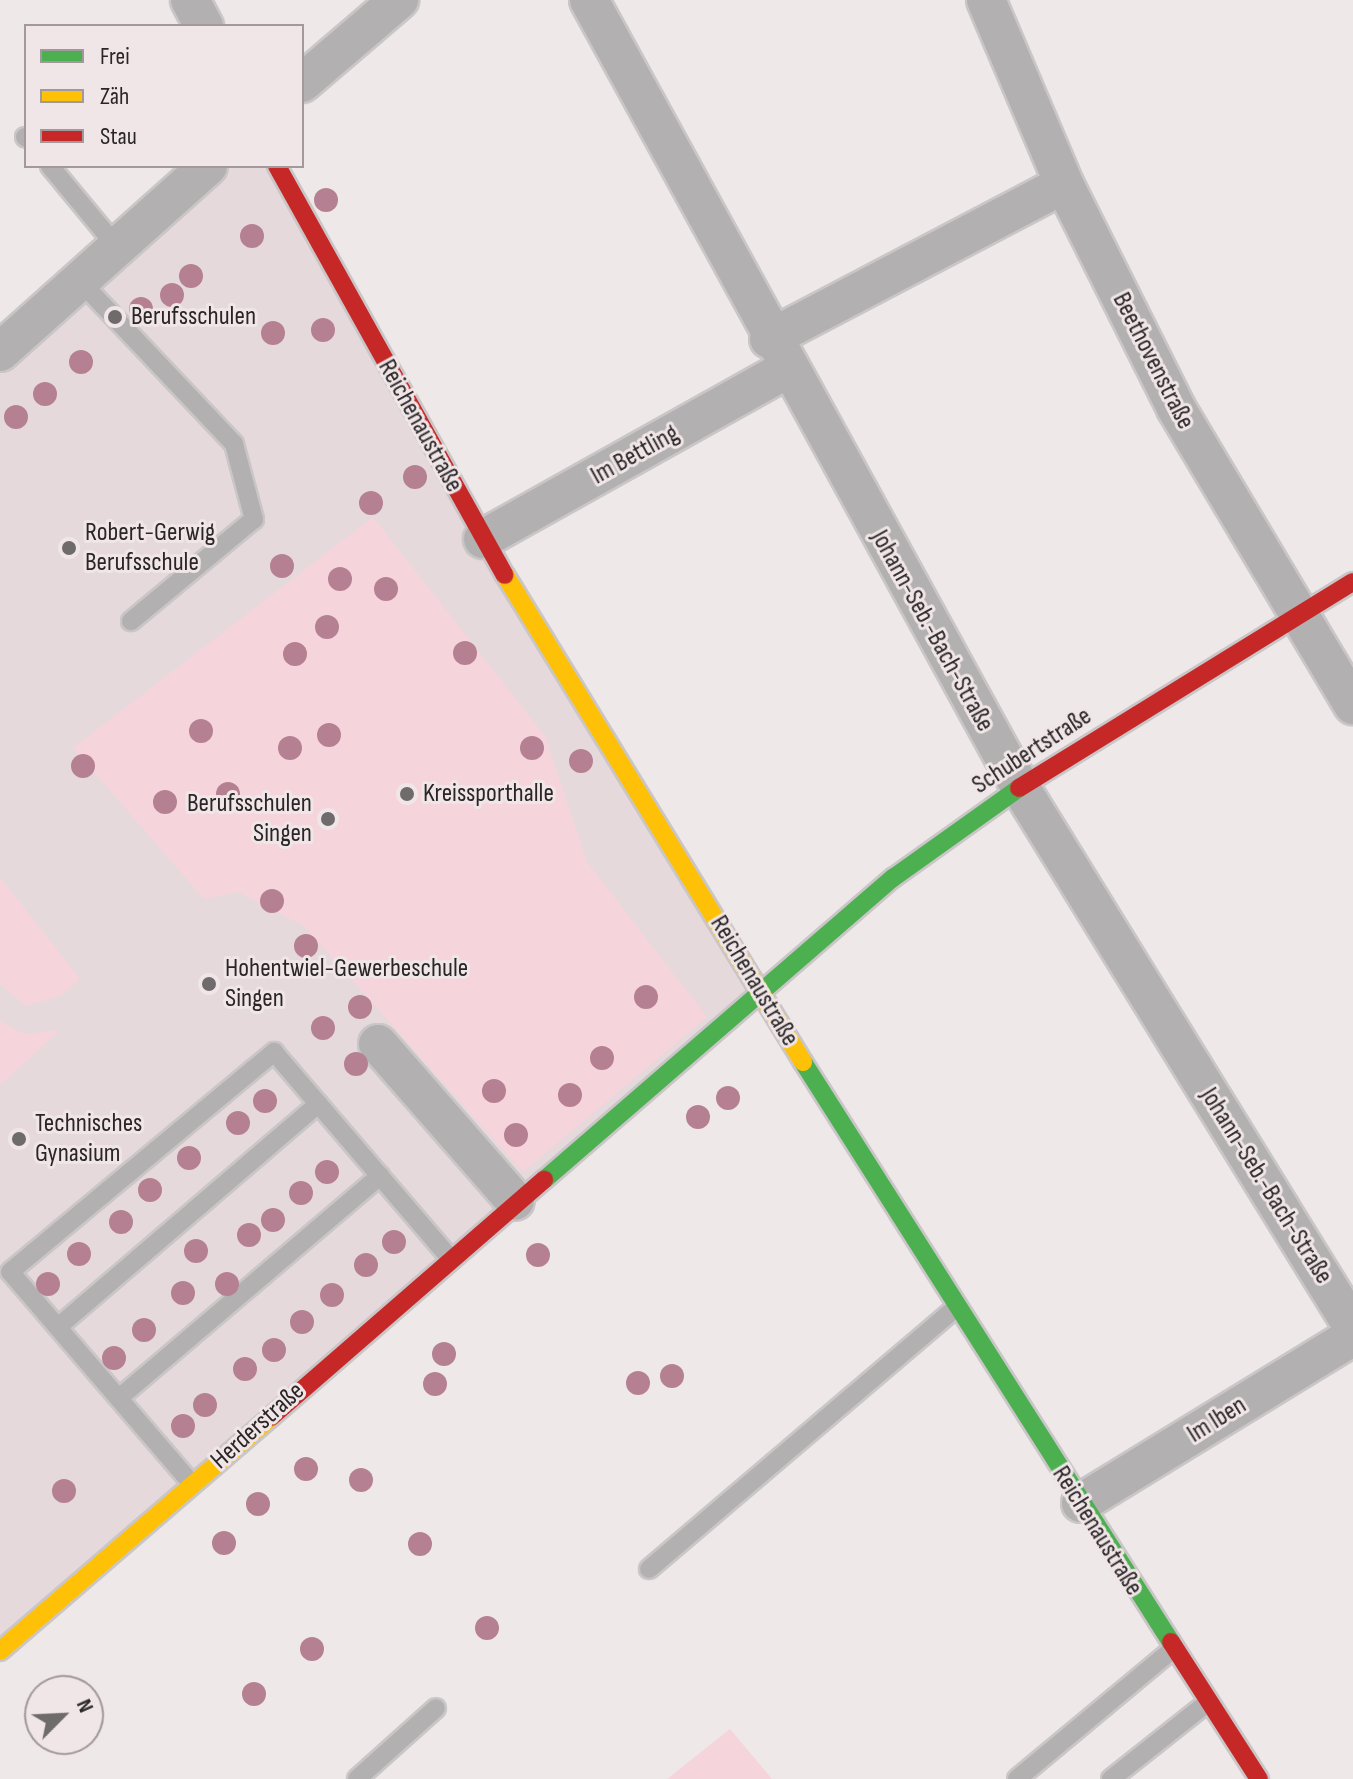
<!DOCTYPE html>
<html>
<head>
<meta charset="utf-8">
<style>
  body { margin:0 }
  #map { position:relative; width:1353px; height:1779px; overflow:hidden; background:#eee8e9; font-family:"Sofia Sans Condensed",sans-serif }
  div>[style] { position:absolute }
  .built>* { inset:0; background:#e6d9dc }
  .green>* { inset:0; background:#f5d4dc }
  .roads { filter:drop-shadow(2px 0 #cac6c7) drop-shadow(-2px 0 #cac6c7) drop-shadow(0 2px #cac6c7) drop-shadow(0 -2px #cac6c7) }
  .lane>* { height:18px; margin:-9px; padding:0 9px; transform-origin:9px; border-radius:9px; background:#b2b0b0 }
  .street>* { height:38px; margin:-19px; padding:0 19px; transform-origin:19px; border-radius:19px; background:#b2b0b0 }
  .fast>* { height:18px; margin:-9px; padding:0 9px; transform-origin:9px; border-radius:9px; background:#4caf50 }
  .slow>* { height:18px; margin:-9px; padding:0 9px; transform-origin:9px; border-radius:9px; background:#ffc107 }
  .jam>* { height:18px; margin:-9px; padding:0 9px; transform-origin:9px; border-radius:9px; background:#c62828 }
  .trees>* { width:24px; height:24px; margin:-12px; border-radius:50%; background:#b58192 }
  .dots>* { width:22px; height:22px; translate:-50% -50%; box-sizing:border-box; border:4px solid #f0e6e8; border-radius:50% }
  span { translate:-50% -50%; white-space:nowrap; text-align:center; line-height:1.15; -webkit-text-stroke:6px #f0e6e8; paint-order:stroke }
  .poi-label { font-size:26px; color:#2a2627 }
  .left { translate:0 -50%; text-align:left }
  .right { translate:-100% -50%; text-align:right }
  .street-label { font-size:26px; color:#2a2627 }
  .legend { position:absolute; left:24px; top:24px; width:280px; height:144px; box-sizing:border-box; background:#f0e6e8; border:2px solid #a1999b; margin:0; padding:10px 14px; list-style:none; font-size:24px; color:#2a2627 }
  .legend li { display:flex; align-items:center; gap:16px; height:40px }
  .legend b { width:40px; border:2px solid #a1999b }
  .north { position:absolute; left:24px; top:1675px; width:80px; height:80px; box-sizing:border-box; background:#f0e6e8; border:2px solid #a1999b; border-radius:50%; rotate:66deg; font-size:22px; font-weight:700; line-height:32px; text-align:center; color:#2a2627 }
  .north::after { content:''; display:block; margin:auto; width:28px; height:36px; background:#6f6a6b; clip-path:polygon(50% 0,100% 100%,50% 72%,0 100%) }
</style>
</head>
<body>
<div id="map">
  <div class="built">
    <div style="clip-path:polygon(208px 166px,277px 166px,760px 990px,0 1651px,0 352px)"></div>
  </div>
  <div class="green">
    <div style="clip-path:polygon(373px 517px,545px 736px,587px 862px,707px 1017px,523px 1172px,304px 926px,238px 892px,204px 899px,73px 748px)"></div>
    <div style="clip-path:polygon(0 877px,80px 979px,60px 996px,26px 1006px,0 984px)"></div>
    <div style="clip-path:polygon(0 1021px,24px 1034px,60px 1030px,0 1085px)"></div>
    <div style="clip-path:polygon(730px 1729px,772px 1779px,667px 1779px)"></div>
  </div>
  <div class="roads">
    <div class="lane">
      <div style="left:25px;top:137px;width:1px;rotate:45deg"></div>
      <div style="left:50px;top:166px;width:105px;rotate:50.4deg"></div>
      <div style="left:80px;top:281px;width:224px;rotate:46.6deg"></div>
      <div style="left:234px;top:444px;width:78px;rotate:75.1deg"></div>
      <div style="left:254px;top:519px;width:160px;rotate:140.3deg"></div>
      <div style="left:58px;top:1327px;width:343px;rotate:-40.6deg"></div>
      <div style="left:119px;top:1398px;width:343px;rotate:-40.4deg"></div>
      <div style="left:192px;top:1484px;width:279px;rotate:-130.6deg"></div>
      <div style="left:10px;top:1272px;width:344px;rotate:-39.8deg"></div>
      <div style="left:274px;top:1052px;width:271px;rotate:49.5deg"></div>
      <div style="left:649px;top:1569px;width:403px;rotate:-40.4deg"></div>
      <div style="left:357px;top:1779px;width:106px;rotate:-41.9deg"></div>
      <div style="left:1017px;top:1779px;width:203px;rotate:-39.8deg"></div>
      <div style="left:1111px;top:1779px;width:124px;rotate:-38.4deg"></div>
    </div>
    <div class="street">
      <div style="left:190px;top:0;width:30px;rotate:62deg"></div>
      <div style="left:589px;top:0;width:897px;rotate:61.29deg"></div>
      <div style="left:1020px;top:787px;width:634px;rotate:58.34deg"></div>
      <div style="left:986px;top:0;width:200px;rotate:67deg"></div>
      <div style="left:1064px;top:184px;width:250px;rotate:63.4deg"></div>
      <div style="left:1176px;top:408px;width:346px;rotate:59.2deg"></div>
      <div style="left:302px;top:83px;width:128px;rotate:-40.6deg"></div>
      <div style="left:769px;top:339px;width:333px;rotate:-27.7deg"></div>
      <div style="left:0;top:352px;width:279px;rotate:-41.8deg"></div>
      <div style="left:483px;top:539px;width:347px;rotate:-29.2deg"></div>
      <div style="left:378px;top:1044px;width:208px;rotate:48.9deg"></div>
      <div style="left:1081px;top:1503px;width:319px;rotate:-31.5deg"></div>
    </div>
    <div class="fast">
      <div style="left:803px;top:1062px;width:687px;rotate:57.61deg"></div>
      <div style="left:544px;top:1180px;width:462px;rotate:-40.9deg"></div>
      <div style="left:893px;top:878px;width:155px;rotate:-35.5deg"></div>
    </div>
    <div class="slow">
      <div style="left:505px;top:575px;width:571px;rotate:58.54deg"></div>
      <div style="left:0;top:1651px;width:358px;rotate:-40.8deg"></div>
    </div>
    <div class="jam">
      <div style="left:277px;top:166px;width:468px;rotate:60.9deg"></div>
      <div style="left:1019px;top:788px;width:392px;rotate:-31.7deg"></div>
      <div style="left:271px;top:1417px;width:362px;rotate:-41deg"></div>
      <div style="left:1171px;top:1642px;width:163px;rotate:57.3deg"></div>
    </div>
  </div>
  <div class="trees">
    <div style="left:326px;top:200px"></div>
    <div style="left:252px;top:236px"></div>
    <div style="left:191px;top:276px"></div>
    <div style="left:172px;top:295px"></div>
    <div style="left:141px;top:309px"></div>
    <div style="left:323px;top:330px"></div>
    <div style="left:273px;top:333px"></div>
    <div style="left:81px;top:362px"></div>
    <div style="left:45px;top:394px"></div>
    <div style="left:16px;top:417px"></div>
    <div style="left:415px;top:477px"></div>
    <div style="left:371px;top:503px"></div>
    <div style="left:282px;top:566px"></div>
    <div style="left:340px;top:579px"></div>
    <div style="left:386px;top:589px"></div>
    <div style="left:327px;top:627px"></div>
    <div style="left:465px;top:653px"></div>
    <div style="left:295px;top:654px"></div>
    <div style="left:201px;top:731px"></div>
    <div style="left:329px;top:735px"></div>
    <div style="left:290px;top:748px"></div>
    <div style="left:532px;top:748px"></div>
    <div style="left:581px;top:761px"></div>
    <div style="left:83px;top:766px"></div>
    <div style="left:228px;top:794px"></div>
    <div style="left:165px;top:802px"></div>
    <div style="left:272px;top:901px"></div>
    <div style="left:306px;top:946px"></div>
    <div style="left:646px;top:997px"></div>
    <div style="left:360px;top:1007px"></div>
    <div style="left:323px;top:1028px"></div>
    <div style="left:602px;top:1058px"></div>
    <div style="left:356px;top:1064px"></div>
    <div style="left:494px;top:1091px"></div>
    <div style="left:570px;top:1095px"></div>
    <div style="left:728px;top:1098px"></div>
    <div style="left:265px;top:1101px"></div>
    <div style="left:698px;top:1117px"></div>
    <div style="left:238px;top:1123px"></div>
    <div style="left:516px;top:1135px"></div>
    <div style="left:189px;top:1158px"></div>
    <div style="left:327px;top:1172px"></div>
    <div style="left:150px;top:1190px"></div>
    <div style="left:301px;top:1193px"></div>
    <div style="left:273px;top:1220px"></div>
    <div style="left:121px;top:1222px"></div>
    <div style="left:249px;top:1235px"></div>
    <div style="left:394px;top:1242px"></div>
    <div style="left:196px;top:1251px"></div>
    <div style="left:79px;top:1254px"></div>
    <div style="left:538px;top:1255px"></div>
    <div style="left:366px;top:1265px"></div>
    <div style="left:48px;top:1284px"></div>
    <div style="left:227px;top:1284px"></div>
    <div style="left:183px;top:1293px"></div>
    <div style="left:332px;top:1295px"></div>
    <div style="left:302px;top:1322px"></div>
    <div style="left:144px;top:1330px"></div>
    <div style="left:274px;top:1350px"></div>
    <div style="left:444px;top:1354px"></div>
    <div style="left:114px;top:1358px"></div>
    <div style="left:245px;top:1369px"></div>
    <div style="left:672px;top:1376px"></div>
    <div style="left:638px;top:1383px"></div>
    <div style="left:435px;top:1384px"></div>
    <div style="left:205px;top:1405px"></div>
    <div style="left:183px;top:1426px"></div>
    <div style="left:306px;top:1469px"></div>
    <div style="left:361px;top:1480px"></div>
    <div style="left:64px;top:1491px"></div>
    <div style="left:258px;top:1504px"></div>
    <div style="left:224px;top:1543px"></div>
    <div style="left:420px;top:1544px"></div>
    <div style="left:487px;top:1628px"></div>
    <div style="left:312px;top:1649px"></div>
    <div style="left:254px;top:1694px"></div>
  </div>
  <div class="dots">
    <div style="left:115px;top:317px;background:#6f6a6b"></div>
    <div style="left:69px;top:548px;background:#6f6a6b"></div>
    <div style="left:407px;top:794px;background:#6f6a6b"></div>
    <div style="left:328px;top:819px;background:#6f6a6b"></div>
    <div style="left:209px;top:984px;background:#6f6a6b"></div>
    <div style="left:19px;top:1139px;background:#6f6a6b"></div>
  </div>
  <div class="poi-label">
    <span class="left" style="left:131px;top:317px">Berufsschulen</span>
    <span class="left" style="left:85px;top:548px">Robert-Gerwig<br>Berufsschule</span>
    <span class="left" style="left:423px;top:794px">Kreissporthalle</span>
    <span class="right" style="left:312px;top:819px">Berufsschulen<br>Singen</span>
    <span class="left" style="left:225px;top:984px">Hohentwiel-Gewerbeschule<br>Singen</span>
    <span class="left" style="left:35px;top:1139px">Technisches<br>Gynasium</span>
  </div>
  <div class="street-label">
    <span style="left:1153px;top:361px;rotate:63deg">Beethovenstraße</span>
    <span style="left:420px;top:426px;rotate:61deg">Reichenaustraße</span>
    <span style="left:635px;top:455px;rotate:-29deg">Im Bettling</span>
    <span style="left:932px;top:631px;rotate:61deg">Johann-Seb.-Bach-Straße</span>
    <span style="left:1032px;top:751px;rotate:-33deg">Schubertstraße</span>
    <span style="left:754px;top:981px;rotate:59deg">Reichenaustraße</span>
    <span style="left:1266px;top:1186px;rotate:58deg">Johann-Seb.-Bach-Straße</span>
    <span style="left:1217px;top:1420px;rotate:-32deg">Im Iben</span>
    <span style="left:258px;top:1426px;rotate:-42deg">Herderstraße</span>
    <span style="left:1097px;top:1531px;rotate:58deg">Reichenaustraße</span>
  </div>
  <ul class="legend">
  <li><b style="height:10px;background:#4caf50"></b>Frei</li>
  <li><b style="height:10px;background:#ffc107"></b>Zäh</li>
  <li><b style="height:10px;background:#c62828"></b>Stau</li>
  </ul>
  <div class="north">N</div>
</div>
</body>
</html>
